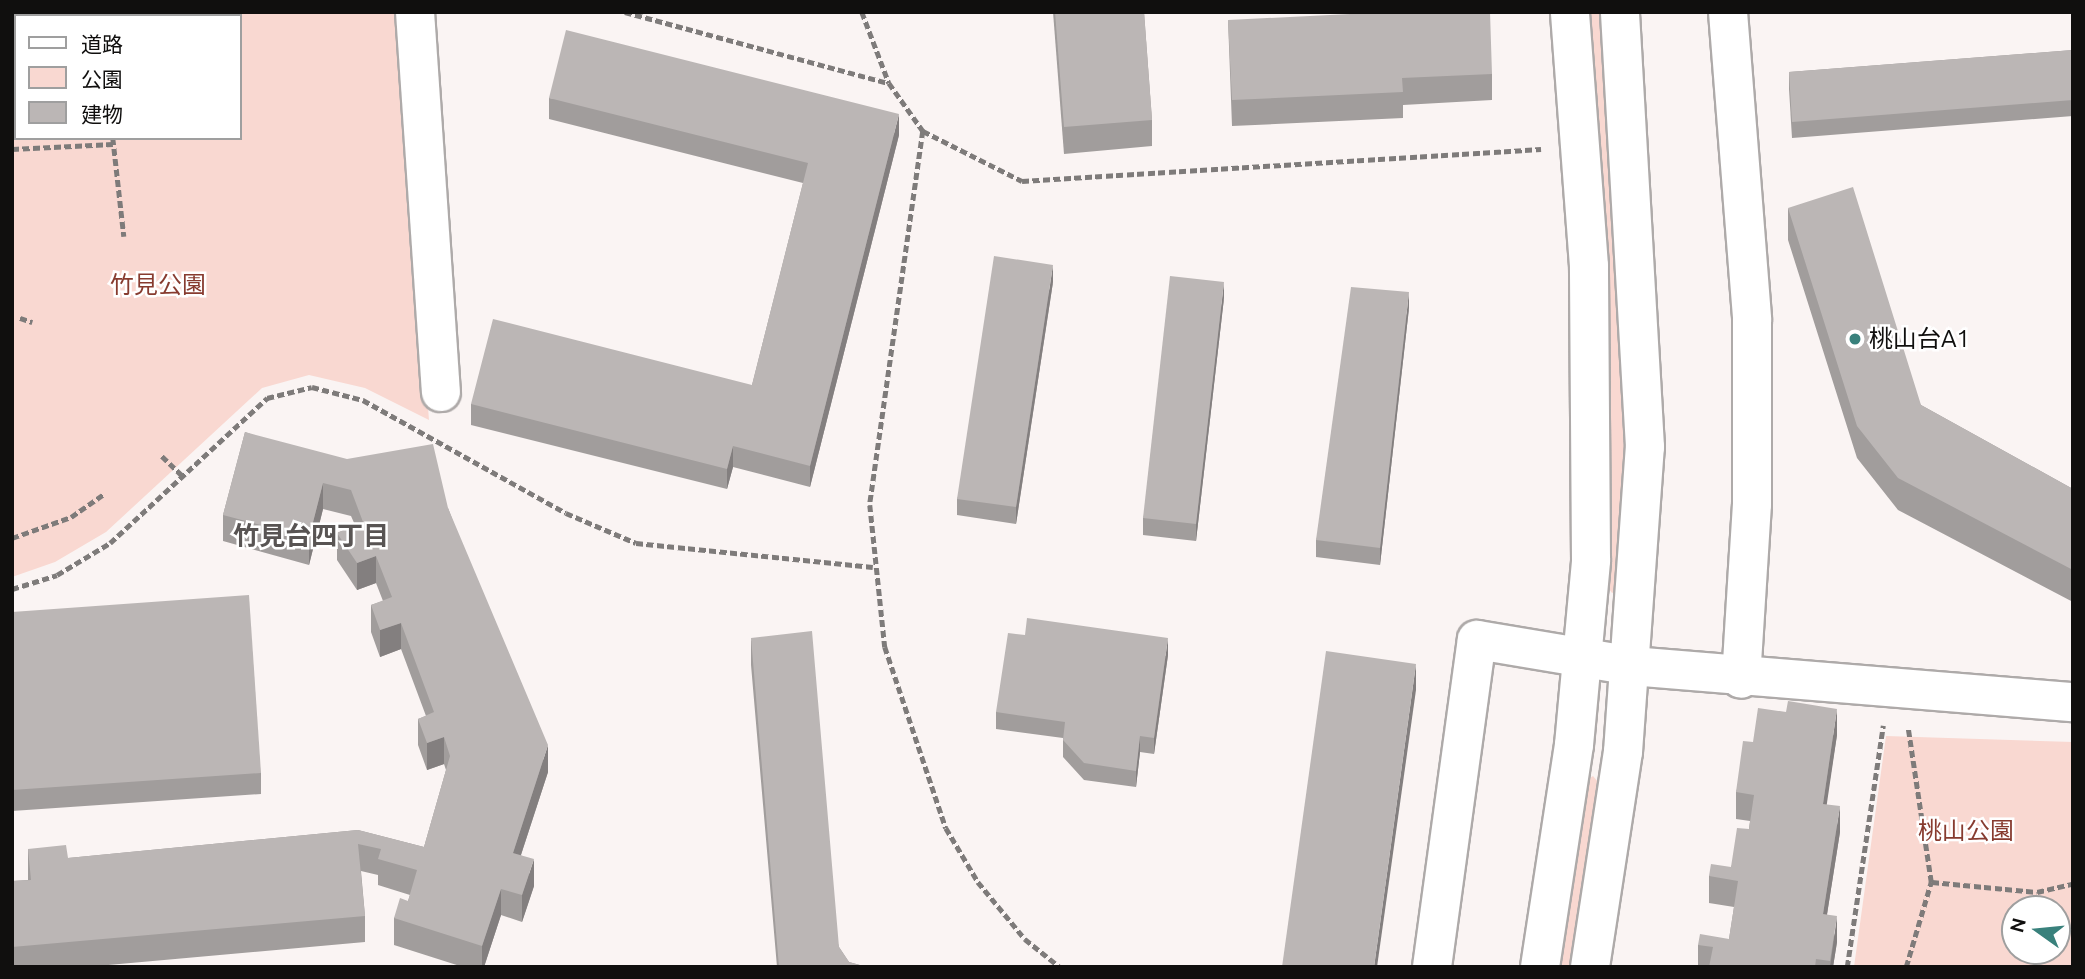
<!DOCTYPE html>
<html>
<head>
<meta charset="utf-8">
<style>
  body { margin:0 }
  #map { position:relative; width:2085px; height:979px; overflow:hidden; background:#faf4f3; font-family:Ubuntu,"Noto Sans JP",sans-serif }
  div>[style] { position:absolute }
  .green>* { inset:0; background:#f9d8d1 }
  .path>* { height:4.5px; margin-top:-2.25px; transform-origin:0; background:repeating-linear-gradient(90deg,#7e7b7a 0 7px,transparent 0 10.5px) }
  .roads { filter:drop-shadow(2px 0 #aeaaa9) drop-shadow(-2px 0 #aeaaa9) drop-shadow(0 2px #aeaaa9) drop-shadow(0 -2px #aeaaa9) }
  .minor>* { height:38px; margin:-19px; padding:0 19px; transform-origin:19px; border-radius:19px; background:#fff }
  .tertiary>* { height:38px; margin:-19px; padding:0 19px; transform-origin:19px; border-radius:19px; background:#fff }
  .wall>* { inset:0; background:#a19d9c }
  .shaded-wall>* { inset:0; background:#837f7f }
  .building>* { inset:0; background:#bbb6b5 }
  .dots>* { width:19px; height:19px; translate:-50% -50%; box-sizing:border-box; border:4px solid #fff; border-radius:50% }
  span { translate:-50% -50%; white-space:nowrap; text-align:center; line-height:1.15; -webkit-text-stroke:5px #fff; paint-order:stroke }
  .park-label { font-size:24px; color:#873b2f }
  .poi-label { font-size:24px; color:#100f0e }
  .left { translate:0 -50%; text-align:left }
  .neighbourhood-label { font-size:26px; color:#585453; font-weight:700 }
  .frame { position:absolute; inset:0; border:14px solid #100f0e; pointer-events:none }
  .legend { position:absolute; left:14px; top:14px; width:228px; height:126px; box-sizing:border-box; background:#fff; border:2px solid #9f9f9f; margin:0; padding:9px 12px; list-style:none; font-size:21px; color:#100f0e }
  .legend li { display:flex; align-items:center; gap:14px; height:35px }
  .legend b { width:35px; border:2px solid #9f9f9f }
  .north { position:absolute; left:2001px; top:895px; width:70px; height:70px; box-sizing:border-box; background:#fff; border:2px solid #9f9f9f; border-radius:50%; rotate:285deg; font-size:19px; font-weight:700; line-height:28px; text-align:center; color:#100f0e }
  .north::after { content:''; display:block; margin:auto; width:24px; height:32px; background:#39817c; clip-path:polygon(50% 0,100% 100%,50% 72%,0 100%) }
</style>
</head>
<body>
<div id="map">
  <div class="green">
    <div style="clip-path:polygon(evenodd,12px 12px,397px 12px,429px 420px,365px 388px,309px 375px,262px 388px,106px 532px,55px 562px,12px 577px,12px 12px,16px 16px,240px 16px,240px 138px,16px 138px,16px 16px)"></div>
    <div style="clip-path:polygon(1587px 12px,1600px 12px,1615px 221px,1625px 454px,1618px 590px,1612px 593px,1607px 586px,1611px 366px)"></div>
    <div style="clip-path:polygon(evenodd,1886px 736px,2073px 742px,2073px 967px,1854px 967px,1886px 736px,2057px 909px,2057px 951px,2015px 951px,2015px 909px,2057px 909px)"></div>
    <div style="clip-path:polygon(1593px 776px,1599px 783px,1572px 967px,1560px 967px,1587px 780px)"></div>
  </div>
  <div class="path">
    <div style="left:625px;top:12px;width:272px;rotate:15.1deg"></div>
    <div style="left:862px;top:12px;width:76px;rotate:69.2deg"></div>
    <div style="left:889px;top:83px;width:59px;rotate:54.7deg"></div>
    <div style="left:923px;top:131px;width:111px;rotate:26.8deg"></div>
    <div style="left:1022px;top:181px;width:520px;rotate:-3.53deg"></div>
    <div style="left:923px;top:131px;width:378px;rotate:98.1deg"></div>
    <div style="left:870px;top:505px;width:143px;rotate:84deg"></div>
    <div style="left:885px;top:647px;width:191px;rotate:71.4deg"></div>
    <div style="left:946px;top:828px;width:63px;rotate:59.3deg"></div>
    <div style="left:978px;top:882px;width:74px;rotate:50.5deg"></div>
    <div style="left:1025px;top:939px;width:45px;rotate:38.7deg"></div>
    <div style="left:113px;top:138px;width:99px;rotate:83.6deg"></div>
    <div style="left:12px;top:149px;width:101px;rotate:-2.8deg"></div>
    <div style="left:20px;top:318px;width:13px;rotate:18deg"></div>
    <div style="left:162px;top:456px;width:28px;rotate:44deg"></div>
    <div style="left:12px;top:538px;width:63px;rotate:-19.6deg"></div>
    <div style="left:71px;top:517px;width:40px;rotate:-34.9deg"></div>
    <div style="left:12px;top:589px;width:47px;rotate:-17.3deg"></div>
    <div style="left:57px;top:575px;width:62px;rotate:-31.1deg"></div>
    <div style="left:110px;top:543px;width:214px;rotate:-42.7deg"></div>
    <div style="left:267px;top:398px;width:46px;rotate:-13.7deg"></div>
    <div style="left:312px;top:387px;width:53px;rotate:14.3deg"></div>
    <div style="left:363px;top:400px;width:232px;rotate:29.1deg"></div>
    <div style="left:566px;top:513px;width:76px;rotate:23.2deg"></div>
    <div style="left:636px;top:543px;width:238px;rotate:5.8deg"></div>
    <div style="left:1932px;top:882px;width:105px;rotate:5.4deg"></div>
    <div style="left:2037px;top:892px;width:37px;rotate:-13deg"></div>
    <div style="left:1847px;top:967px;width:244px;rotate:-81.5deg"></div>
    <div style="left:1906px;top:967px;width:89px;rotate:-73.6deg"></div>
    <div style="left:1931px;top:882px;width:156px;rotate:-98.5deg"></div>
  </div>
  <div class="roads">
    <div class="minor">
      <div style="left:415px;top:12px;width:381px;rotate:86.1deg"></div>
      <div style="left:1728px;top:12px;width:309px;rotate:85.5deg"></div>
      <div style="left:1752px;top:320px;width:184px;rotate:90deg"></div>
      <div style="left:1752px;top:504px;width:175px;rotate:93.6deg"></div>
      <div style="left:1477px;top:640px;width:157px;rotate:9.5deg"></div>
    </div>
    <div class="tertiary">
      <div style="left:1632px;top:666px;width:442px;rotate:4.7deg"></div>
      <div style="left:1432px;top:967px;width:330px;rotate:-82.2deg"></div>
      <div style="left:1540px;top:967px;width:225px;rotate:-81.3deg"></div>
      <div style="left:1574px;top:745px;width:186px;rotate:-84.7deg"></div>
      <div style="left:1591px;top:560px;width:294px;rotate:-90.4deg"></div>
      <div style="left:1589px;top:266px;width:255px;rotate:-94.3deg"></div>
      <div style="left:1590px;top:967px;width:218px;rotate:-81.3deg"></div>
      <div style="left:1623px;top:752px;width:306px;rotate:-85.9deg"></div>
      <div style="left:1645px;top:447px;width:436px;rotate:-93.3deg"></div>
    </div>
  </div>
  <div class="wall">
    <div style="clip-path:polygon(1053px 12px,1144px 12px,1152px 120px,1152px 146px,1064px 154px)"></div>
    <div style="clip-path:polygon(1228px 20px,1492px 74px,1492px 100px,1403px 105px,1403px 118px,1232px 126px)"></div>
    <div style="clip-path:polygon(2073px 50px,2073px 116px,1792px 138px,1789px 89px,1789px 72px)"></div>
    <div style="clip-path:polygon(549px 98px,899px 135px,810px 487px,733px 467px,727px 489px,471px 425px,471px 404px,752px 385px,803px 183px,549px 119px)"></div>
    <div style="clip-path:polygon(1788px 208px,1921px 405px,2073px 489px,2073px 602px,1898px 510px,1857px 458px,1788px 240px)"></div>
    <div style="clip-path:polygon(1053px 282px,1016px 524px,957px 515px,957px 499px)"></div>
    <div style="clip-path:polygon(1224px 298px,1196px 541px,1143px 535px,1143px 518px)"></div>
    <div style="clip-path:polygon(1409px 308px,1380px 565px,1316px 557px,1316px 540px)"></div>
    <div style="clip-path:polygon(245px 432px,448px 508px,548px 772px,521px 855px,534px 886px,522px 922px,501px 915px,484px 967px,463px 967px,394px 945px,394px 918px,408px 901px,410px 895px,378px 885px,378px 875px,361px 871px,365px 916px,365px 942px,86px 967px,12px 967px,12px 881px,28px 880px,28px 849px,68px 858px,358px 830px,424px 847px,446px 770px,444px 764px,427px 770px,418px 745px,418px 719px,426px 716px,401px 649px,380px 657px,371px 632px,371px 605px,383px 601px,376px 583px,357px 590px,337px 560px,337px 533px,355px 525px,351px 516px,323px 509px,309px 565px,223px 541px,223px 515px)"></div>
    <div style="clip-path:polygon(12px 612px,261px 773px,261px 794px,12px 811px)"></div>
    <div style="clip-path:polygon(751px 638px,839px 947px,849px 962px,867px 967px,777px 967px,751px 665px)"></div>
    <div style="clip-path:polygon(1168px 655px,1154px 754px,1140px 752px,1136px 787px,1084px 780px,1063px 757px,1063px 738px,996px 729px,996px 712px)"></div>
    <div style="clip-path:polygon(1837px 735px,1826px 804px,1840px 832px,1827px 914px,1837px 942px,1833px 967px,1698px 967px,1698px 945px,1729px 939px,1734px 907px,1709px 903px,1709px 876px,1731px 867px,1749px 829px,1750px 821px,1736px 819px,1736px 792px,1753px 742px)"></div>
  </div>
  <div class="shaded-wall">
    <div style="clip-path:polygon(899px 114px,899px 135px,810px 487px,810px 466px)"></div>
    <div style="clip-path:polygon(1053px 265px,1053px 282px,1016px 524px,1016px 507px)"></div>
    <div style="clip-path:polygon(1224px 282px,1224px 298px,1196px 541px,1196px 524px)"></div>
    <div style="clip-path:polygon(1409px 292px,1409px 308px,1380px 565px,1380px 548px)"></div>
    <div style="clip-path:polygon(733px 446px,733px 467px,727px 489px,727px 469px)"></div>
    <div style="clip-path:polygon(323px 483px,323px 509px,309px 565px,309px 538px)"></div>
    <div style="clip-path:polygon(376px 556px,376px 583px,357px 590px,357px 563px)"></div>
    <div style="clip-path:polygon(401px 623px,401px 649px,380px 657px,380px 630px)"></div>
    <div style="clip-path:polygon(1168px 638px,1168px 655px,1154px 754px,1154px 738px)"></div>
    <div style="clip-path:polygon(1416px 664px,1416px 690px,1377px 967px,1374px 967px)"></div>
    <div style="clip-path:polygon(1837px 709px,1837px 735px,1823px 830px,1823px 804px)"></div>
    <div style="clip-path:polygon(1140px 736px,1140px 752px,1136px 787px,1136px 771px)"></div>
    <div style="clip-path:polygon(444px 737px,444px 764px,427px 770px,427px 743px)"></div>
    <div style="clip-path:polygon(548px 745px,548px 772px,513px 879px,513px 853px)"></div>
    <div style="clip-path:polygon(1840px 806px,1840px 832px,1823px 940px,1823px 914px)"></div>
    <div style="clip-path:polygon(534px 859px,534px 886px,522px 922px,522px 895px)"></div>
    <div style="clip-path:polygon(501px 889px,501px 915px,484px 967px,482px 967px,482px 946px)"></div>
    <div style="clip-path:polygon(1837px 916px,1837px 942px,1833px 967px,1830px 967px)"></div>
  </div>
  <div class="building">
    <div style="clip-path:polygon(1055px 12px,1144px 12px,1152px 120px,1064px 127px)"></div>
    <div style="clip-path:polygon(1390px 12px,1490px 12px,1492px 74px,1402px 78px,1403px 92px,1232px 100px,1228px 20px)"></div>
    <div style="clip-path:polygon(566px 30px,899px 114px,810px 466px,733px 446px,727px 469px,471px 404px,493px 319px,752px 385px,808px 163px,549px 98px)"></div>
    <div style="clip-path:polygon(2073px 50px,2073px 100px,1792px 122px,1789px 72px)"></div>
    <div style="clip-path:polygon(1853px 187px,1921px 405px,2073px 489px,2073px 570px,1898px 478px,1857px 426px,1788px 208px)"></div>
    <div style="clip-path:polygon(994px 256px,1053px 265px,1016px 507px,957px 499px)"></div>
    <div style="clip-path:polygon(1170px 276px,1224px 282px,1196px 524px,1143px 518px)"></div>
    <div style="clip-path:polygon(1351px 287px,1409px 292px,1380px 548px,1316px 540px)"></div>
    <div style="clip-path:polygon(245px 432px,347px 459px,433px 444px,448px 508px,548px 745px,513px 853px,534px 859px,522px 895px,501px 889px,482px 946px,394px 918px,400px 898px,408px 901px,417px 870px,378px 859px,381px 849px,358px 844px,365px 916px,12px 947px,12px 881px,31px 880px,28px 849px,66px 845px,68px 858px,358px 830px,424px 847px,450px 756px,444px 737px,427px 743px,418px 719px,434px 712px,401px 623px,380px 630px,371px 605px,392px 597px,376px 556px,357px 563px,337px 533px,363px 522px,351px 490px,323px 483px,309px 538px,223px 515px)"></div>
    <div style="clip-path:polygon(249px 595px,261px 773px,12px 790px,12px 612px)"></div>
    <div style="clip-path:polygon(1027px 618px,1168px 638px,1154px 738px,1140px 736px,1136px 771px,1084px 763px,1063px 740px,1065px 722px,996px 712px,1008px 633px,1025px 635px)"></div>
    <div style="clip-path:polygon(812px 631px,839px 947px,849px 962px,867px 967px,779px 967px,751px 638px)"></div>
    <div style="clip-path:polygon(1326px 651px,1416px 664px,1374px 967px,1282px 967px)"></div>
    <div style="clip-path:polygon(1788px 701px,1837px 709px,1823px 804px,1840px 806px,1823px 914px,1837px 916px,1830px 961px,1816px 959px,1815px 967px,1709px 967px,1713px 947px,1698px 945px,1700px 934px,1729px 939px,1738px 881px,1709px 876px,1711px 864px,1731px 867px,1737px 828px,1749px 829px,1754px 795px,1736px 792px,1743px 741px,1753px 742px,1758px 708px,1786px 712px)"></div>
  </div>
  <div class="dots">
    <div style="left:1855px;top:339px;background:#39817c"></div>
  </div>
  <div class="park-label">
    <span style="left:158px;top:285px">竹見公園</span>
    <span style="left:1966px;top:831px">桃山公園</span>
  </div>
  <div class="poi-label">
    <span class="left" style="left:1869px;top:339px">桃山台A1</span>
  </div>
  <div class="neighbourhood-label">
    <span style="left:311px;top:536px">竹見台四丁目</span>
  </div>
  <div class="frame"></div>
  <ul class="legend">
  <li><b style="height:9px;background:#fff"></b>道路</li>
  <li><b style="height:19px;background:#f9d8d1"></b>公園</li>
  <li><b style="height:19px;background:#bbb6b5"></b>建物</li>
  </ul>
  <div class="north">N</div>
</div>
</body>
</html>
